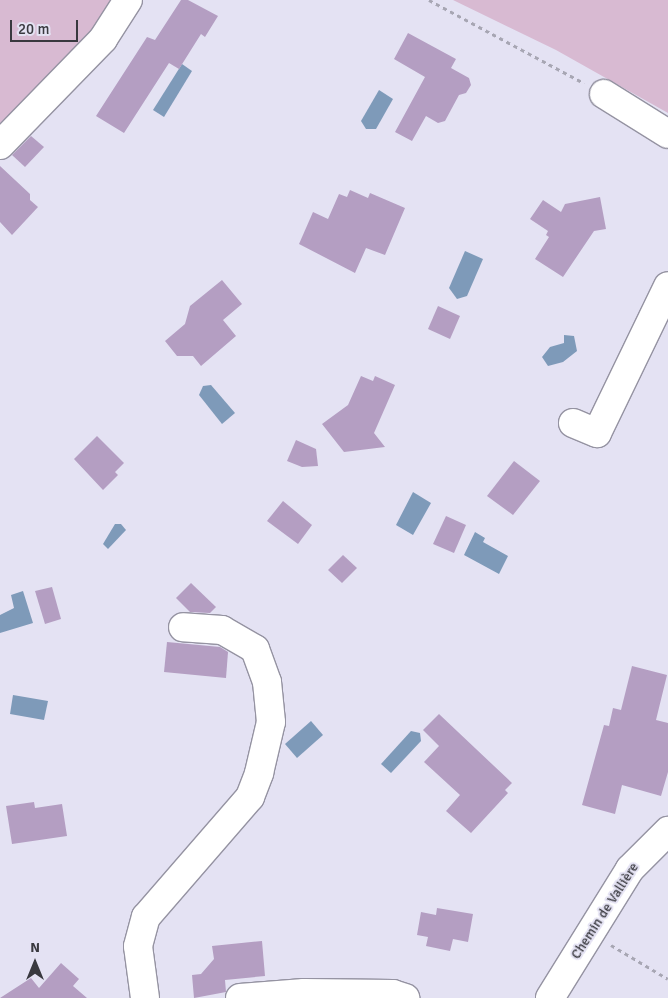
<!DOCTYPE html>
<html>
<head>
<meta charset="utf-8">
<style>
  body { margin:0 }
  #map { position:relative; width:668px; height:998px; overflow:hidden; background:#e4e2f3; font-family:Signika,sans-serif }
  div>[style] { position:absolute }
  .green>* { inset:0; background:#d8bad2 }
  .water>* { inset:0; background:#7e9ab9 }
  .building>* { inset:0; background:#b49ec2 }
  .path>* { height:3px; margin-top:-1.5px; transform-origin:0; background:repeating-linear-gradient(90deg,#a7a6b3 0 4px,transparent 0 8px) }
  .roads { filter:drop-shadow(1px 0 #9593a2) drop-shadow(-1px 0 #9593a2) drop-shadow(0 1px #9593a2) drop-shadow(0 -1px #9593a2) }
  .minor>* { height:28px; margin:-14px; padding:0 14px; transform-origin:14px; border-radius:14px; background:#fff }
  span { translate:-50% -50%; white-space:nowrap; text-align:center; line-height:1.15; -webkit-text-stroke:4px #e4e2f3; paint-order:stroke }
  .street-label { font-size:14px; color:#39393f }
  .north { position:absolute; left:10px; top:938px; width:50px; height:50px; -webkit-text-stroke:4px #e4e2f3; paint-order:stroke; rotate:0deg; font-size:14px; font-weight:700; line-height:20px; text-align:center; color:#39393f }
  .north::after { content:''; display:block; margin:auto; width:18px; height:22px; background:#39393f; clip-path:polygon(50% 0,100% 100%,50% 72%,0 100%) }
  .scale { position:absolute; left:10px; top:20px; width:68px; height:22px; box-sizing:border-box; border:2px solid #39393f; border-top:0; padding-left:6px; font-size:15px; line-height:18px; white-space:nowrap; color:#39393f; -webkit-text-stroke:4px #e4e2f3; paint-order:stroke }
</style>
</head>
<body>
<div id="map">
  <div class="green">
    <div style="clip-path:polygon(0 0,120px 0,96px 36px,0 123px)"></div>
    <div style="clip-path:polygon(453px 0,668px 0,668px 113px,556px 50px)"></div>
  </div>
  <div class="water">
    <div style="clip-path:polygon(182px 64px,192px 71px,164px 117px,153px 110px)"></div>
    <div style="clip-path:polygon(379px 90px,393px 99px,376px 129px,366px 129px,361px 121px)"></div>
    <div style="clip-path:polygon(465px 251px,483px 259px,467px 296px,457px 299px,449px 288px)"></div>
    <div style="clip-path:polygon(564px 335px,574px 336px,577px 351px,563px 362px,548px 366px,542px 357px,550px 347px,564px 343px)"></div>
    <div style="clip-path:polygon(211px 385px,235px 413px,222px 424px,199px 395px,203px 386px)"></div>
    <div style="clip-path:polygon(413px 492px,431px 503px,413px 535px,396px 525px)"></div>
    <div style="clip-path:polygon(115px 524px,121px 524px,126px 530px,108px 549px,103px 544px)"></div>
    <div style="clip-path:polygon(475px 532px,485px 538px,483px 542px,508px 556px,499px 574px,464px 555px)"></div>
    <div style="clip-path:polygon(23px 591px,33px 623px,0 633px,0 615px,14px 608px,11px 595px)"></div>
    <div style="clip-path:polygon(13px 695px,48px 701px,44px 720px,10px 714px)"></div>
    <div style="clip-path:polygon(311px 721px,323px 735px,297px 758px,285px 744px)"></div>
    <div style="clip-path:polygon(411px 731px,420px 733px,421px 741px,391px 773px,381px 764px)"></div>
  </div>
  <div class="building">
    <div style="clip-path:polygon(181px 0,188px 0,218px 16px,205px 37px,201px 34px,179px 69px,169px 63px,124px 133px,96px 116px,147px 37px,155px 40px)"></div>
    <div style="clip-path:polygon(408px 33px,456px 59px,451px 68px,469px 78px,471px 85px,466px 93px,459px 95px,445px 121px,438px 123px,426px 116px,412px 141px,395px 132px,425px 77px,394px 59px)"></div>
    <div style="clip-path:polygon(31px 136px,44px 147px,25px 167px,12px 155px)"></div>
    <div style="clip-path:polygon(0 166px,30px 194px,30px 200px,38px 207px,12px 235px,0 222px)"></div>
    <div style="clip-path:polygon(350px 190px,368px 198px,370px 193px,405px 208px,385px 255px,366px 248px,355px 273px,299px 244px,313px 212px,328px 219px,339px 194px,347px 197px)"></div>
    <div style="clip-path:polygon(600px 197px,606px 229px,594px 231px,563px 277px,535px 259px,549px 237px,546px 235px,548px 231px,530px 219px,543px 200px,561px 212px,565px 204px)"></div>
    <div style="clip-path:polygon(222px 280px,242px 304px,223px 320px,236px 336px,201px 366px,193px 356px,177px 356px,165px 341px,185px 324px,190px 306px)"></div>
    <div style="clip-path:polygon(438px 306px,460px 316px,450px 339px,428px 329px)"></div>
    <div style="clip-path:polygon(361px 376px,373px 381px,375px 376px,395px 385px,374px 433px,385px 447px,344px 452px,322px 424px,348px 405px)"></div>
    <div style="clip-path:polygon(97px 436px,124px 463px,115px 472px,118px 475px,103px 490px,74px 459px)"></div>
    <div style="clip-path:polygon(296px 440px,316px 449px,318px 466px,302px 467px,287px 461px)"></div>
    <div style="clip-path:polygon(514px 461px,540px 481px,513px 515px,487px 496px)"></div>
    <div style="clip-path:polygon(283px 501px,312px 525px,298px 544px,267px 521px)"></div>
    <div style="clip-path:polygon(446px 516px,466px 525px,454px 553px,433px 544px)"></div>
    <div style="clip-path:polygon(343px 555px,357px 568px,342px 583px,328px 570px)"></div>
    <div style="clip-path:polygon(191px 583px,216px 607px,210px 613px,190px 612px,176px 598px)"></div>
    <div style="clip-path:polygon(52px 587px,61px 619px,45px 624px,35px 591px)"></div>
    <div style="clip-path:polygon(167px 642px,220px 647px,228px 652px,226px 678px,164px 672px)"></div>
    <div style="clip-path:polygon(632px 666px,667px 675px,656px 720px,668px 723px,668px 772px,661px 796px,622px 785px,615px 814px,582px 805px,604px 725px,609px 726px,613px 708px,621px 710px)"></div>
    <div style="clip-path:polygon(439px 714px,512px 783px,505px 790px,508px 793px,471px 833px,446px 811px,460px 795px,424px 762px,439px 746px,423px 730px)"></div>
    <div style="clip-path:polygon(34px 802px,35px 808px,62px 804px,67px 836px,12px 844px,6px 806px)"></div>
    <div style="clip-path:polygon(437px 908px,473px 914px,468px 942px,453px 939px,450px 951px,426px 946px,428px 937px,417px 935px,421px 912px,436px 915px)"></div>
    <div style="clip-path:polygon(262px 941px,265px 976px,225px 980px,226px 992px,194px 998px,192px 975px,201px 974px,214px 959px,212px 946px)"></div>
    <div style="clip-path:polygon(61px 963px,79px 979px,73px 986px,87px 998px,0 998px,31px 978px,39px 988px)"></div>
  </div>
  <div class="path">
    <div style="left:429px;top:0;width:176px;rotate:28.2deg"></div>
    <div style="left:611px;top:945px;width:66px;rotate:30.8deg"></div>
  </div>
  <div class="roads">
    <div class="minor">
      <div style="left:604px;top:94px;width:75px;rotate:32deg"></div>
      <div style="left:0;top:145px;width:148px;rotate:-45.8deg"></div>
      <div style="left:103px;top:39px;width:46px;rotate:-57.3deg"></div>
      <div style="left:573px;top:423px;width:26px;rotate:23deg"></div>
      <div style="left:597px;top:433px;width:163px;rotate:-64.2deg"></div>
      <div style="left:145px;top:998px;width:52px;rotate:-97.7deg"></div>
      <div style="left:138px;top:946px;width:30px;rotate:-75deg"></div>
      <div style="left:146px;top:917px;width:159px;rotate:-49.1deg"></div>
      <div style="left:250px;top:797px;width:26px;rotate:-69deg"></div>
      <div style="left:259px;top:773px;width:52px;rotate:-76.8deg"></div>
      <div style="left:271px;top:722px;width:40px;rotate:-95.7deg"></div>
      <div style="left:267px;top:682px;width:35px;rotate:-110deg"></div>
      <div style="left:255px;top:649px;width:38px;rotate:-150deg"></div>
      <div style="left:222px;top:630px;width:39px;rotate:-176deg"></div>
      <div style="left:240px;top:998px;width:64px;rotate:-4.5deg"></div>
      <div style="left:304px;top:993px;width:89px;rotate:0.6deg"></div>
      <div style="left:393px;top:994px;width:13px;rotate:18deg"></div>
      <div style="left:550px;top:998px;width:152px;rotate:-58.2deg"></div>
      <div style="left:630px;top:869px;width:54px;rotate:-45deg"></div>
    </div>
  </div>
  <div class="street-label">
    <span style="left:605px;top:911px;rotate:-57deg">Chemin de Vallière</span>
  </div>
  <div class="north">N</div>
  <div class="scale">20 m</div>
</div>
</body>
</html>
